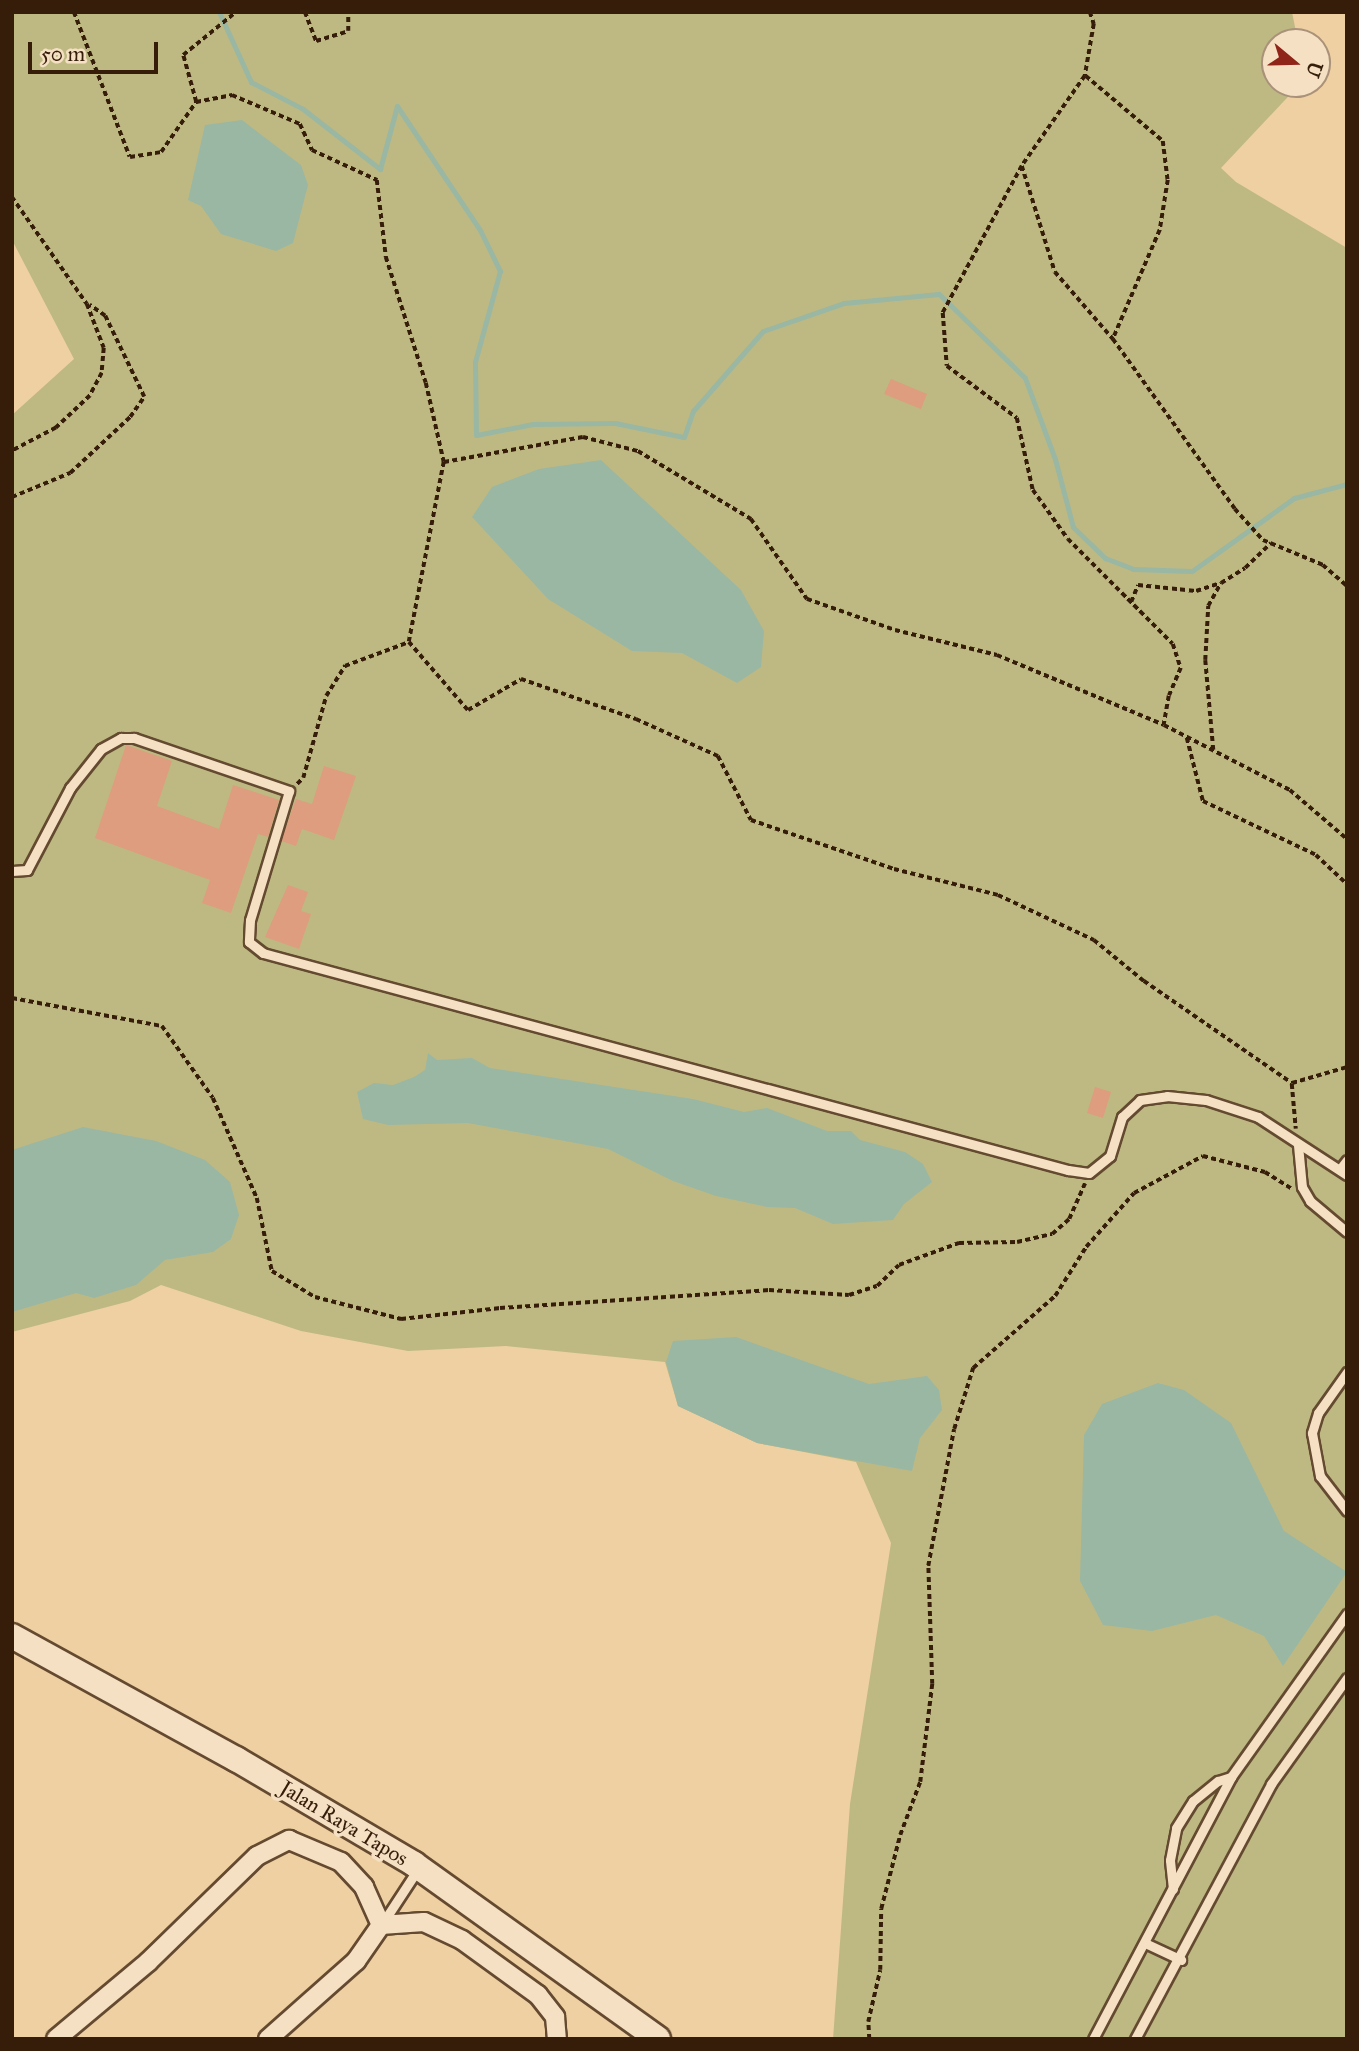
<!DOCTYPE html>
<html>
<head>
<meta charset="utf-8">
<style>
  body { margin:0 }
  #map { position:relative; width:1359px; height:2051px; overflow:hidden; background:#efd0a2; font-family:"IM FELL Great Primer",serif }
  div>[style] { position:absolute }
  .green>* { inset:0; background:#beb982 }
  .water>* { inset:0; background:#9ab7a3 }
  .stream>* { height:5px; margin:-2.5px; padding:0 2.5px; transform-origin:2.5px; border-radius:2.5px; background:#9ab7a3 }
  .building>* { inset:0; background:#dd9d7e }
  .path>* { height:3.5px; margin-top:-1.75px; transform-origin:0; background:repeating-linear-gradient(90deg,#361d0a 0 5px,transparent 0 8.5px) }
  .roads { filter:drop-shadow(2px 0 #644a30) drop-shadow(-2px 0 #644a30) drop-shadow(0 2px #644a30) drop-shadow(0 -2px #644a30) }
  .lane>* { height:9px; margin:-4.5px; padding:0 4.5px; transform-origin:4.5px; border-radius:4.5px; background:#f5e0c3 }
  .street>* { height:18px; margin:-9px; padding:0 9px; transform-origin:9px; border-radius:9px; background:#f5e0c3 }
  .secondary>* { height:24px; margin:-12px; padding:0 12px; transform-origin:12px; border-radius:12px; background:#f5e0c3 }
  span { translate:-50% -50%; white-space:nowrap; text-align:center; line-height:1.15; -webkit-text-stroke:7px #f5e0c3; paint-order:stroke }
  .street-label { font-size:21px; color:#361d0a }
  .frame { position:absolute; inset:0; border:14px solid #361d0a; pointer-events:none }
  .north { position:absolute; left:1261px; top:28px; width:70px; height:70px; box-sizing:border-box; background:#f5e0c3; border:2px solid #a99279; border-radius:50%; rotate:109deg; font-size:19px; font-weight:700; line-height:28px; text-align:center; color:#361d0a }
  .north::after { content:''; display:block; margin:auto; width:24px; height:32px; background:#8f2418; clip-path:polygon(50% 0,100% 100%,50% 72%,0 100%) }
  .scale { position:absolute; left:28px; top:42px; width:130px; height:32px; box-sizing:border-box; border:4px solid #361d0a; border-top:0; padding-left:9px; font-size:21px; line-height:24px; white-space:nowrap; color:#361d0a; -webkit-text-stroke:5px #f5e0c3; paint-order:stroke }
</style>
</head>
<body>
<div id="map">
  <div class="green">
    <div style="clip-path:polygon(12px 12px,1292px 12px,1298px 42px,1275px 42px,1275px 84px,1300px 84px,1221px 168px,1236px 182px,1347px 248px,1347px 2039px,833px 2039px,850px 1804px,891px 1543px,856px 1462px,757px 1443px,678px 1406px,665px 1362px,506px 1346px,408px 1351px,301px 1331px,161px 1285px,130px 1301px,12px 1332px,12px 415px,74px 359px,12px 240px)"></div>
  </div>
  <div class="water">
    <div style="clip-path:polygon(242px 120px,301px 165px,308px 185px,293px 243px,276px 251px,221px 234px,201px 206px,188px 200px,205px 125px)"></div>
    <div style="clip-path:polygon(601px 460px,741px 590px,764px 631px,761px 667px,737px 683px,682px 653px,632px 651px,548px 599px,472px 517px,492px 487px,539px 469px)"></div>
    <div style="clip-path:polygon(428px 1053px,437px 1060px,472px 1058px,490px 1068px,693px 1099px,744px 1112px,767px 1108px,827px 1131px,851px 1131px,860px 1140px,905px 1152px,923px 1164px,932px 1182px,904px 1204px,893px 1220px,833px 1224px,795px 1208px,767px 1207px,716px 1196px,673px 1181px,608px 1149px,468px 1123px,388px 1125px,363px 1119px,357px 1092px,374px 1083px,393px 1085px,414px 1077px,425px 1070px)"></div>
    <div style="clip-path:polygon(83px 1127px,156px 1141px,205px 1160px,230px 1182px,239px 1215px,231px 1239px,213px 1252px,165px 1260px,136px 1285px,94px 1298px,76px 1293px,12px 1312px,12px 1150px)"></div>
    <div style="clip-path:polygon(736px 1337px,869px 1384px,927px 1376px,939px 1390px,942px 1410px,920px 1438px,912px 1471px,757px 1443px,678px 1406px,666px 1362px,673px 1341px)"></div>
    <div style="clip-path:polygon(1158px 1383px,1184px 1390px,1231px 1423px,1284px 1531px,1347px 1572px,1283px 1666px,1264px 1636px,1216px 1615px,1152px 1631px,1103px 1625px,1080px 1581px,1084px 1435px,1102px 1404px)"></div>
  </div>
  <div class="stream">
    <div style="left:219px;top:12px;width:77px;rotate:65.4deg"></div>
    <div style="left:251px;top:82px;width:59px;rotate:27.4deg"></div>
    <div style="left:303px;top:109px;width:98px;rotate:37.9deg"></div>
    <div style="left:380px;top:169px;width:65px;rotate:-74.9deg"></div>
    <div style="left:397px;top:106px;width:149px;rotate:56.2deg"></div>
    <div style="left:480px;top:230px;width:46px;rotate:64deg"></div>
    <div style="left:500px;top:271px;width:94px;rotate:105.4deg"></div>
    <div style="left:475px;top:362px;width:73px;rotate:89.2deg"></div>
    <div style="left:476px;top:435px;width:58px;rotate:-10.9deg"></div>
    <div style="left:533px;top:424px;width:82px;rotate:-0.7deg"></div>
    <div style="left:615px;top:423px;width:70px;rotate:11.5deg"></div>
    <div style="left:684px;top:437px;width:28px;rotate:-71deg"></div>
    <div style="left:693px;top:411px;width:106px;rotate:-48.8deg"></div>
    <div style="left:763px;top:331px;width:86px;rotate:-19.1deg"></div>
    <div style="left:844px;top:303px;width:95px;rotate:-5.4deg"></div>
    <div style="left:939px;top:294px;width:120px;rotate:44.3deg"></div>
    <div style="left:1025px;top:378px;width:86px;rotate:69.7deg"></div>
    <div style="left:1055px;top:459px;width:70px;rotate:75.2deg"></div>
    <div style="left:1073px;top:527px;width:45px;rotate:44.1deg"></div>
    <div style="left:1105px;top:558px;width:30px;rotate:21deg"></div>
    <div style="left:1133px;top:569px;width:59px;rotate:1.9deg"></div>
    <div style="left:1192px;top:571px;width:125px;rotate:-35.6deg"></div>
    <div style="left:1294px;top:498px;width:55px;rotate:-14.8deg"></div>
  </div>
  <div class="building">
    <div style="clip-path:polygon(891px 379px,927px 394px,921px 409px,884px 394px)"></div>
    <div style="clip-path:polygon(126px 745px,172px 761px,157px 806px,219px 829px,233px 785px,279px 800px,268px 837px,258px 834px,231px 913px,202px 903px,210px 880px,95px 838px)"></div>
    <div style="clip-path:polygon(324px 766px,356px 776px,334px 840px,302px 829px,296px 846px,281px 841px,296px 799px,312px 804px)"></div>
    <div style="clip-path:polygon(288px 885px,308px 892px,301px 911px,311px 914px,299px 949px,265px 937px)"></div>
    <div style="clip-path:polygon(1095px 1087px,1111px 1092px,1103px 1118px,1087px 1113px)"></div>
  </div>
  <div class="path">
    <div style="left:74px;top:12px;width:155px;rotate:68.9deg"></div>
    <div style="left:130px;top:157px;width:31px;rotate:-9deg"></div>
    <div style="left:161px;top:152px;width:61px;rotate:-55deg"></div>
    <div style="left:196px;top:102px;width:37px;rotate:-11deg"></div>
    <div style="left:232px;top:95px;width:74px;rotate:23.1deg"></div>
    <div style="left:300px;top:124px;width:29px;rotate:65deg"></div>
    <div style="left:312px;top:150px;width:72px;rotate:24.8deg"></div>
    <div style="left:377px;top:180px;width:78px;rotate:83.3deg"></div>
    <div style="left:386px;top:257px;width:132px;rotate:72.4deg"></div>
    <div style="left:426px;top:383px;width:81px;rotate:77.2deg"></div>
    <div style="left:444px;top:462px;width:183px;rotate:101deg"></div>
    <div style="left:305px;top:12px;width:31px;rotate:69deg"></div>
    <div style="left:316px;top:41px;width:34px;rotate:-17deg"></div>
    <div style="left:348px;top:31px;width:19px;rotate:-90deg"></div>
    <div style="left:1090px;top:12px;width:13px;rotate:72deg"></div>
    <div style="left:1094px;top:24px;width:53px;rotate:99.8deg"></div>
    <div style="left:1085px;top:76px;width:110px;rotate:125deg"></div>
    <div style="left:1022px;top:166px;width:167px;rotate:118.3deg"></div>
    <div style="left:943px;top:313px;width:53px;rotate:85.7deg"></div>
    <div style="left:947px;top:366px;width:87px;rotate:36.6deg"></div>
    <div style="left:1017px;top:418px;width:74px;rotate:77.5deg"></div>
    <div style="left:1033px;top:490px;width:60px;rotate:54.5deg"></div>
    <div style="left:1068px;top:539px;width:148px;rotate:45deg"></div>
    <div style="left:1173px;top:644px;width:25px;rotate:72deg"></div>
    <div style="left:1181px;top:668px;width:30px;rotate:113deg"></div>
    <div style="left:1169px;top:696px;width:29px;rotate:100deg"></div>
    <div style="left:1086px;top:76px;width:101px;rotate:40.2deg"></div>
    <div style="left:1163px;top:141px;width:39px;rotate:83deg"></div>
    <div style="left:1168px;top:180px;width:51px;rotate:99.1deg"></div>
    <div style="left:1160px;top:230px;width:119px;rotate:113.3deg"></div>
    <div style="left:196px;top:102px;width:49px;rotate:-105.5deg"></div>
    <div style="left:183px;top:55px;width:68px;rotate:-39.1deg"></div>
    <div style="left:1022px;top:166px;width:111px;rotate:72.7deg"></div>
    <div style="left:1055px;top:272px;width:89px;rotate:49.1deg"></div>
    <div style="left:1113px;top:339px;width:209px;rotate:54.3deg"></div>
    <div style="left:1235px;top:509px;width:42px;rotate:47.9deg"></div>
    <div style="left:1263px;top:540px;width:65px;rotate:22.6deg"></div>
    <div style="left:1323px;top:565px;width:32px;rotate:41deg"></div>
    <div style="left:12px;top:197px;width:131px;rotate:55deg"></div>
    <div style="left:87px;top:304px;width:47px;rotate:68.9deg"></div>
    <div style="left:104px;top:348px;width:25px;rotate:95deg"></div>
    <div style="left:102px;top:373px;width:26px;rotate:118deg"></div>
    <div style="left:90px;top:396px;width:47px;rotate:136.7deg"></div>
    <div style="left:56px;top:428px;width:50px;rotate:152.4deg"></div>
    <div style="left:444px;top:462px;width:141px;rotate:-10.2deg"></div>
    <div style="left:583px;top:437px;width:57px;rotate:14.3deg"></div>
    <div style="left:638px;top:451px;width:132px;rotate:31deg"></div>
    <div style="left:751px;top:519px;width:98px;rotate:55deg"></div>
    <div style="left:807px;top:599px;width:93px;rotate:19.4deg"></div>
    <div style="left:895px;top:630px;width:105px;rotate:13.8deg"></div>
    <div style="left:997px;top:655px;width:181px;rotate:22.7deg"></div>
    <div style="left:1164px;top:725px;width:142px;rotate:27.3deg"></div>
    <div style="left:1290px;top:790px;width:75px;rotate:40.7deg"></div>
    <div style="left:12px;top:497px;width:63px;rotate:-22.5deg"></div>
    <div style="left:70px;top:473px;width:82px;rotate:-43deg"></div>
    <div style="left:130px;top:417px;width:24px;rotate:-55deg"></div>
    <div style="left:144px;top:397px;width:90px;rotate:-115.7deg"></div>
    <div style="left:105px;top:316px;width:19px;rotate:-145deg"></div>
    <div style="left:1131px;top:602px;width:18px;rotate:-68deg"></div>
    <div style="left:1138px;top:585px;width:58px;rotate:5.9deg"></div>
    <div style="left:1196px;top:591px;width:26px;rotate:-18deg"></div>
    <div style="left:409px;top:642px;width:90px;rotate:49.1deg"></div>
    <div style="left:468px;top:710px;width:61px;rotate:-30.3deg"></div>
    <div style="left:521px;top:679px;width:122px;rotate:19.2deg"></div>
    <div style="left:636px;top:719px;width:90px;rotate:24.3deg"></div>
    <div style="left:718px;top:756px;width:72px;rotate:62.7deg"></div>
    <div style="left:751px;top:820px;width:151px;rotate:18.9deg"></div>
    <div style="left:894px;top:869px;width:107px;rotate:14deg"></div>
    <div style="left:998px;top:895px;width:106px;rotate:25.1deg"></div>
    <div style="left:1094px;top:940px;width:65px;rotate:39.4deg"></div>
    <div style="left:1144px;top:981px;width:180px;rotate:34.6deg"></div>
    <div style="left:1187px;top:738px;width:65px;rotate:75.7deg"></div>
    <div style="left:1203px;top:801px;width:125px;rotate:25.5deg"></div>
    <div style="left:1316px;top:855px;width:42px;rotate:43.1deg"></div>
    <div style="left:1213px;top:750px;width:90px;rotate:-95.1deg"></div>
    <div style="left:1205px;top:660px;width:54px;rotate:-86.8deg"></div>
    <div style="left:1208px;top:606px;width:26px;rotate:-61deg"></div>
    <div style="left:1221px;top:583px;width:28px;rotate:-32deg"></div>
    <div style="left:1245px;top:568px;width:36px;rotate:-44deg"></div>
    <div style="left:297px;top:784px;width:8px;rotate:-45deg"></div>
    <div style="left:303px;top:778px;width:85px;rotate:-74.3deg"></div>
    <div style="left:326px;top:696px;width:36px;rotate:-58deg"></div>
    <div style="left:345px;top:666px;width:68px;rotate:-20.6deg"></div>
    <div style="left:12px;top:998px;width:153px;rotate:10.6deg"></div>
    <div style="left:162px;top:1026px;width:88px;rotate:54.7deg"></div>
    <div style="left:213px;top:1098px;width:109px;rotate:66.3deg"></div>
    <div style="left:257px;top:1198px;width:75px;rotate:78.4deg"></div>
    <div style="left:272px;top:1271px;width:50px;rotate:31.2deg"></div>
    <div style="left:315px;top:1297px;width:89px;rotate:14.3deg"></div>
    <div style="left:401px;top:1319px;width:100px;rotate:-6.3deg"></div>
    <div style="left:500px;top:1308px;width:270px;rotate:-3.8deg"></div>
    <div style="left:769px;top:1290px;width:80px;rotate:3.6deg"></div>
    <div style="left:849px;top:1295px;width:29px;rotate:-18deg"></div>
    <div style="left:877px;top:1286px;width:30px;rotate:-44deg"></div>
    <div style="left:899px;top:1265px;width:64px;rotate:-20.1deg"></div>
    <div style="left:959px;top:1243px;width:58px;rotate:-1deg"></div>
    <div style="left:1017px;top:1242px;width:36px;rotate:-13deg"></div>
    <div style="left:1052px;top:1234px;width:23px;rotate:-41deg"></div>
    <div style="left:1069px;top:1219px;width:39px;rotate:-66deg"></div>
    <div style="left:1292px;top:1083px;width:57px;rotate:-16.2deg"></div>
    <div style="left:1292px;top:1084px;width:45px;rotate:84.9deg"></div>
    <div style="left:869px;top:2039px;width:17px;rotate:-93deg"></div>
    <div style="left:868px;top:2022px;width:53px;rotate:-77deg"></div>
    <div style="left:880px;top:1970px;width:61px;rotate:-89.1deg"></div>
    <div style="left:881px;top:1909px;width:76px;rotate:-75.6deg"></div>
    <div style="left:900px;top:1835px;width:57px;rotate:-69.3deg"></div>
    <div style="left:920px;top:1782px;width:99px;rotate:-83deg"></div>
    <div style="left:932px;top:1684px;width:118px;rotate:-91.9deg"></div>
    <div style="left:928px;top:1566px;width:139px;rotate:-79.3deg"></div>
    <div style="left:954px;top:1429px;width:64px;rotate:-72.7deg"></div>
    <div style="left:973px;top:1368px;width:109px;rotate:-41.3deg"></div>
    <div style="left:1055px;top:1296px;width:58px;rotate:-57.7deg"></div>
    <div style="left:1086px;top:1247px;width:72px;rotate:-48.4deg"></div>
    <div style="left:1134px;top:1193px;width:78px;rotate:-28.2deg"></div>
    <div style="left:1203px;top:1156px;width:64px;rotate:14.5deg"></div>
    <div style="left:1265px;top:1172px;width:31px;rotate:32deg"></div>
  </div>
  <div class="roads">
    <div class="lane">
      <div style="left:12px;top:871px;width:15px;rotate:-4deg"></div>
      <div style="left:27px;top:870px;width:93px;rotate:-62.3deg"></div>
      <div style="left:70px;top:788px;width:50px;rotate:-51.5deg"></div>
      <div style="left:101px;top:749px;width:23px;rotate:-29deg"></div>
      <div style="left:121px;top:738px;width:13px"></div>
      <div style="left:134px;top:738px;width:164px;rotate:18.9deg"></div>
      <div style="left:289px;top:791px;width:135px;rotate:106.8deg"></div>
      <div style="left:250px;top:920px;width:22px;rotate:93deg"></div>
      <div style="left:249px;top:942px;width:18px;rotate:38deg"></div>
      <div style="left:263px;top:953px;width:834px;rotate:15.09deg"></div>
      <div style="left:1068px;top:1170px;width:21px;rotate:8deg"></div>
      <div style="left:1089px;top:1173px;width:27px;rotate:-39deg"></div>
      <div style="left:1110px;top:1156px;width:41px;rotate:-72.9deg"></div>
      <div style="left:1122px;top:1117px;width:25px;rotate:-43deg"></div>
      <div style="left:1140px;top:1100px;width:27px;rotate:-8deg"></div>
      <div style="left:1167px;top:1096px;width:39px;rotate:6deg"></div>
      <div style="left:1206px;top:1100px;width:55px;rotate:18.1deg"></div>
      <div style="left:1258px;top:1117px;width:106px;rotate:33.1deg"></div>
      <div style="left:1298px;top:1145px;width:42px;rotate:84.6deg"></div>
      <div style="left:1302px;top:1187px;width:16px;rotate:60deg"></div>
      <div style="left:1310px;top:1201px;width:48px;rotate:40deg"></div>
      <div style="left:1340px;top:1169px;width:11px;rotate:-52deg"></div>
      <div style="left:1347px;top:1372px;width:50px;rotate:125.3deg"></div>
      <div style="left:1318px;top:1413px;width:21px;rotate:107deg"></div>
      <div style="left:1312px;top:1433px;width:44px;rotate:79.5deg"></div>
      <div style="left:1320px;top:1476px;width:44px;rotate:52.4deg"></div>
      <div style="left:1173px;top:1889px;width:29px;rotate:-96deg"></div>
      <div style="left:1170px;top:1860px;width:33px;rotate:-79deg"></div>
      <div style="left:1176px;top:1828px;width:32px;rotate:-58deg"></div>
      <div style="left:1193px;top:1801px;width:32px;rotate:-39deg"></div>
      <div style="left:1218px;top:1781px;width:14px;rotate:-17deg"></div>
      <div style="left:382px;top:1924px;width:66px;rotate:-56.8deg"></div>
      <div style="left:1145px;top:1943px;width:40px;rotate:25deg"></div>
      <div style="left:1093px;top:2039px;width:296px;rotate:-62.2deg"></div>
      <div style="left:1231px;top:1777px;width:200px;rotate:-54.6deg"></div>
      <div style="left:1135px;top:2039px;width:289px;rotate:-61.9deg"></div>
      <div style="left:1271px;top:1784px;width:130px;rotate:-54.4deg"></div>
    </div>
    <div class="street">
      <div style="left:381px;top:1925px;width:43px;rotate:-4deg"></div>
      <div style="left:424px;top:1922px;width:42px;rotate:25.3deg"></div>
      <div style="left:462px;top:1940px;width:94px;rotate:35.9deg"></div>
      <div style="left:538px;top:1995px;width:28px;rotate:52deg"></div>
      <div style="left:555px;top:2017px;width:22px;rotate:85deg"></div>
      <div style="left:56px;top:2039px;width:120px;rotate:-39.9deg"></div>
      <div style="left:148px;top:1962px;width:152px;rotate:-44.2deg"></div>
      <div style="left:257px;top:1856px;width:36px;rotate:-27deg"></div>
      <div style="left:289px;top:1840px;width:56px;rotate:22.9deg"></div>
      <div style="left:341px;top:1862px;width:34px;rotate:47deg"></div>
      <div style="left:364px;top:1887px;width:42px;rotate:65.9deg"></div>
      <div style="left:268px;top:2039px;width:118px;rotate:-41.6deg"></div>
      <div style="left:356px;top:1961px;width:44px;rotate:-55.2deg"></div>
    </div>
    <div class="secondary">
      <div style="left:12px;top:1636px;width:256px;rotate:28.8deg"></div>
      <div style="left:236px;top:1759px;width:207px;rotate:30.5deg"></div>
      <div style="left:414px;top:1864px;width:300px;rotate:35.6deg"></div>
    </div>
  </div>
  <div class="street-label">
    <span style="left:344px;top:1823px;rotate:31deg">Jalan Raya Tapos</span>
  </div>
  <div class="frame"></div>
  <div class="north">U</div>
  <div class="scale">50 m</div>
</div>
</body>
</html>
